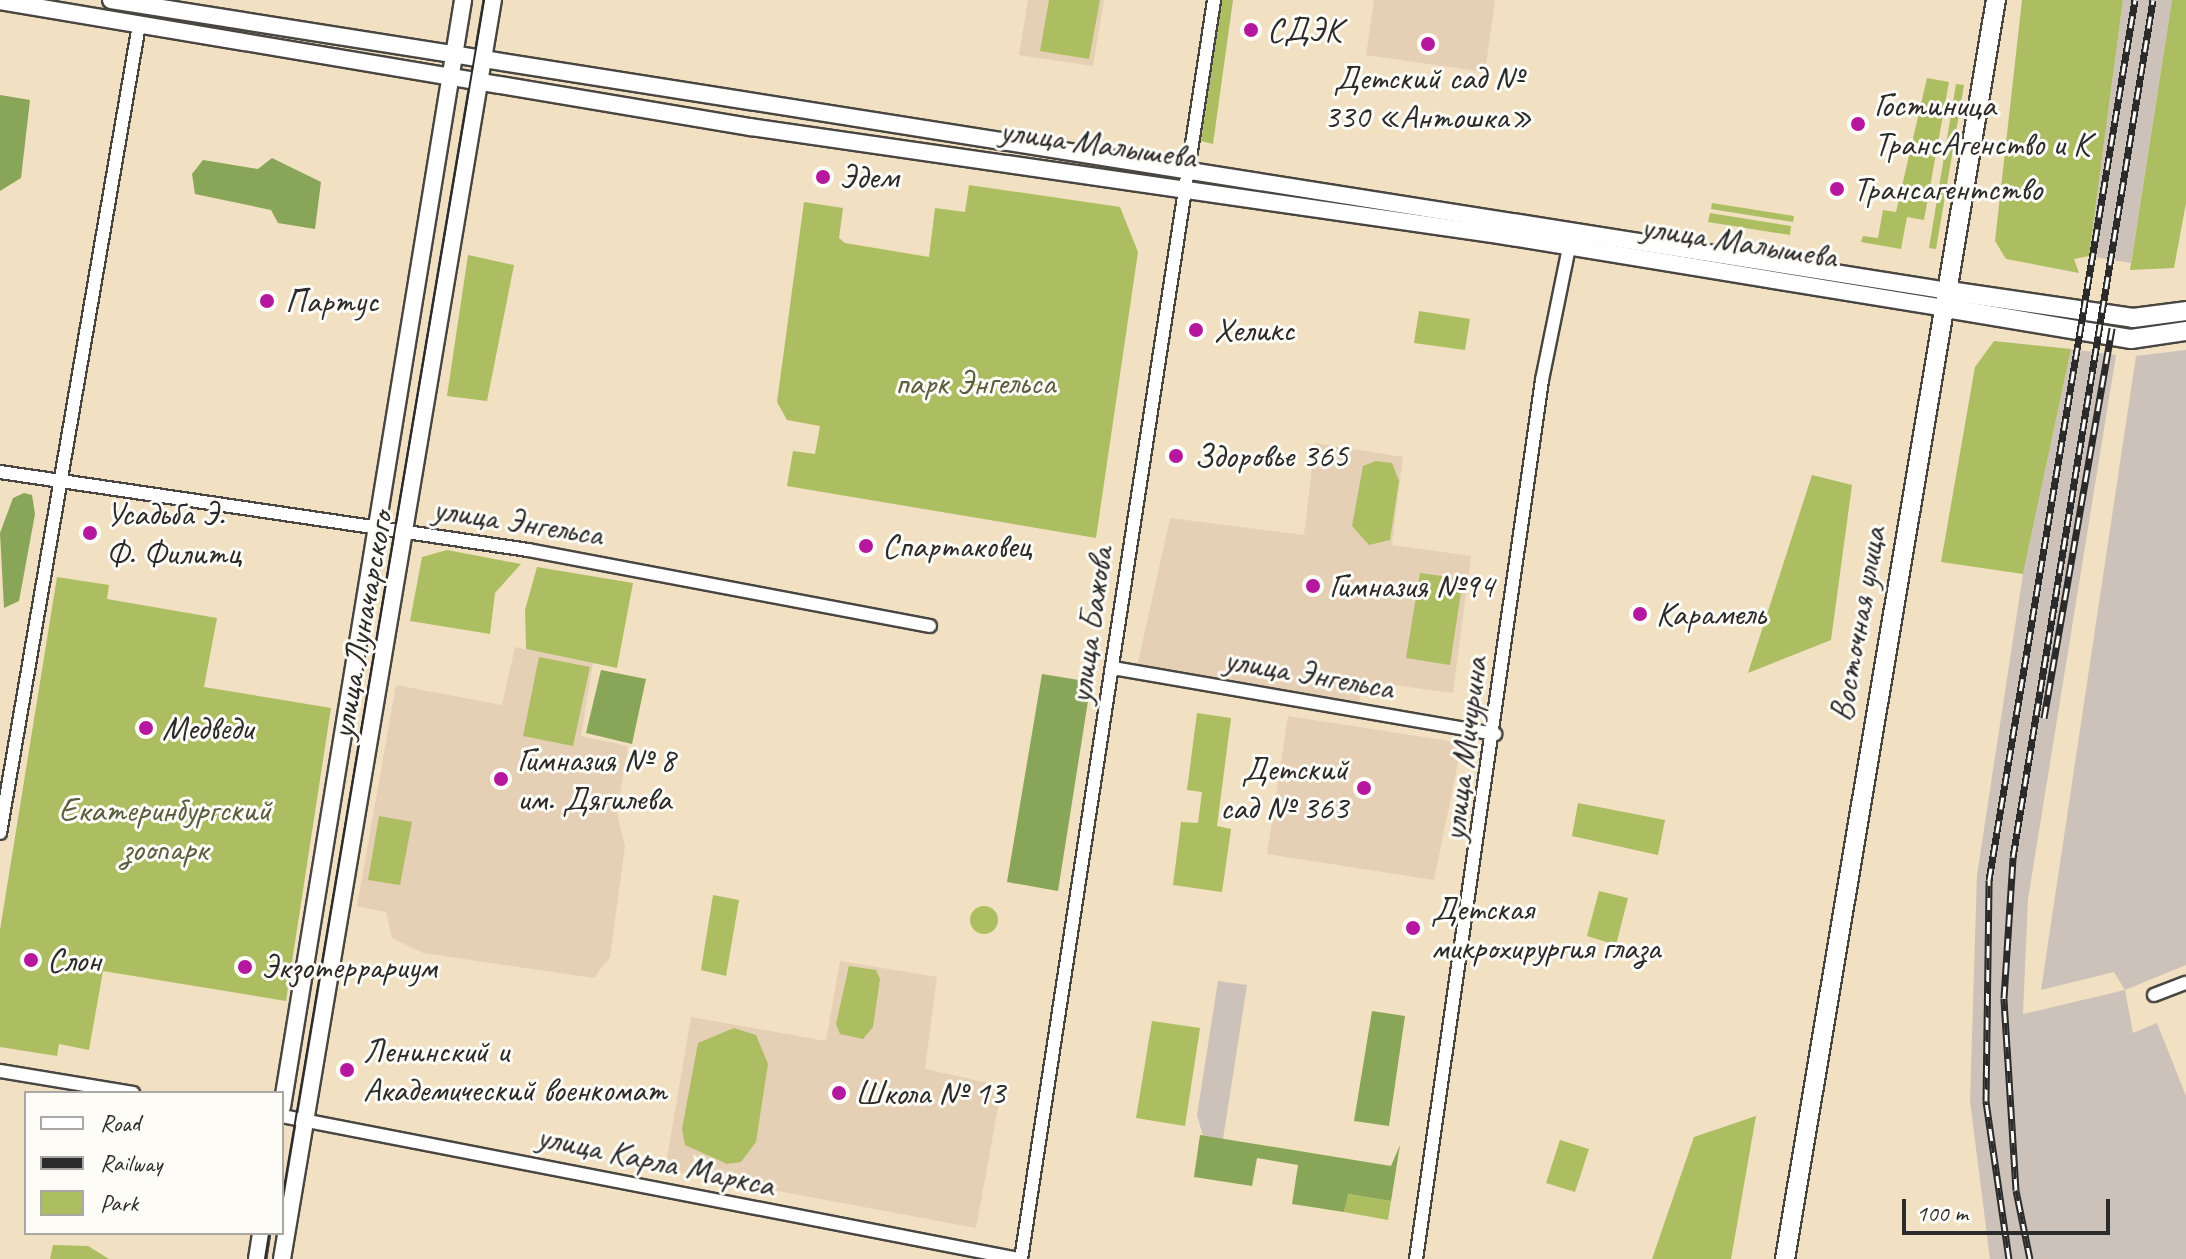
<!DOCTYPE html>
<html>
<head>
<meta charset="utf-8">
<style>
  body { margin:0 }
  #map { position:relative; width:2186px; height:1259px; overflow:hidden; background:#f1e0c1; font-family:Caveat,sans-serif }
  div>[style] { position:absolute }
  .built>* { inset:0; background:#e6d0b5 }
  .industrial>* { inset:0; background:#ccc2b9 }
  .green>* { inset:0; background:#acbe61 }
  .round { border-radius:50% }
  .forest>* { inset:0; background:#89a557 }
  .roads { filter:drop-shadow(2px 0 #494642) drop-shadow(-2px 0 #494642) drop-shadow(0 2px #494642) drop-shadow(0 -2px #494642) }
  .street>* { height:12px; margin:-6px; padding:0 6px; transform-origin:6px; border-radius:6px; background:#fff }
  .secondary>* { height:16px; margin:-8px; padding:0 8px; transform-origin:8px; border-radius:8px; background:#fff }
  .primary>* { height:18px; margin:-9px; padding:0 9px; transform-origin:9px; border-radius:9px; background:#fff }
  .tram>* { height:2px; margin:-1px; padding:0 1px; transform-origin:1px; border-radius:1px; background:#2b2b2b }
  .rail>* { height:7px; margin-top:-3.5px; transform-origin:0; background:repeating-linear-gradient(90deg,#fdfcf7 0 12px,#2b2b2b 0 24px); box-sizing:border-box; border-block:2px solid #2b2b2b }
  .dots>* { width:22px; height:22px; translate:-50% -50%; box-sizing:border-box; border:4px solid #fdfcf7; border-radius:50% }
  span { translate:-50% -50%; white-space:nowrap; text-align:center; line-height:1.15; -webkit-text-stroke:6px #fdfcf7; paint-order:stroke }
  .poi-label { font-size:34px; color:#2b2b2b }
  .left { translate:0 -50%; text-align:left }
  .right { translate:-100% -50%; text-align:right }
  .street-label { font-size:34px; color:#2b2b2b }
  .park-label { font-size:34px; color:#585e3e }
  .legend { position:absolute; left:24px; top:1091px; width:260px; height:144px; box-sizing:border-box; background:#fdfcf7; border:2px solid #a9a8a5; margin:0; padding:10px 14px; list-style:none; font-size:24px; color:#2b2b2b }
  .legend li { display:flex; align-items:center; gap:16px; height:40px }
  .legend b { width:40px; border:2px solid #a9a8a5 }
  .scale { position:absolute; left:1902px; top:1199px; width:208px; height:36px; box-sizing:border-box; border:4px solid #2b2b2b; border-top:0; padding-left:10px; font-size:24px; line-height:28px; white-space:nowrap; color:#2b2b2b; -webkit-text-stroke:6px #fdfcf7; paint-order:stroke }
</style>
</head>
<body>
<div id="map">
  <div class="built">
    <div style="clip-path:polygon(1028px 0,1104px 0,1093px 66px,1019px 55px)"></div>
    <div style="clip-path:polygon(1374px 0,1495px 0,1485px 72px,1366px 55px)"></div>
    <div style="clip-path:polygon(1315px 443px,1403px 457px,1392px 545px,1471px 556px,1453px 693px,1363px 681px,1359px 703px,1137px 667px,1170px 518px,1304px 535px)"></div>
    <div style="clip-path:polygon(515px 647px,593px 663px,581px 736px,628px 746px,617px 813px,625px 846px,610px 957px,594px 978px,423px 953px,392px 938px,386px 912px,357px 906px,396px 685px,502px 705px)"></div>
    <div style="clip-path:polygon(1288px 716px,1462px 743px,1434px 880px,1267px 854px)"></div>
    <div style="clip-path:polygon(840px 961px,937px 977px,925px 1069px,1002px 1086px,976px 1228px,665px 1170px,691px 1017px,826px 1041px)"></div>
  </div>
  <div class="industrial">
    <div style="clip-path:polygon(2123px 0,2172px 0,2131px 263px,2089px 256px)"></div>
    <div style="clip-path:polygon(2071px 349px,2116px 355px,2028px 899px,2023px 1014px,2125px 990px,2114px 972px,2041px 990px,2136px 356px,2186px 350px,2186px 965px,2125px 990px,2133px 1033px,2157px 1023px,2186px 1096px,2186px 1259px,1990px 1259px,1970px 1101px,1977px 875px,2023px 574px)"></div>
    <div style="clip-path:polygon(1218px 981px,1247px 985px,1223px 1139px,1203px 1136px,1197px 1115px)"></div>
  </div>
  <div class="green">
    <div style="clip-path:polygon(1049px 0,1100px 0,1089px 59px,1040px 51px)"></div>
    <div style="clip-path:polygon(1222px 0,1233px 0,1213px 144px,1201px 141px)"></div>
    <div style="clip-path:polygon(2022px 0,2123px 0,2089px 256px,2074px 259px,2079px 273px,2006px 259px,1995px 241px)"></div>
    <div style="clip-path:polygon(2172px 0,2186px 0,2186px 203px,2174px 268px,2130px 270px)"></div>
    <div style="clip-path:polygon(1927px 78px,1949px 82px,1924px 220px,1907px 217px,1901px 249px,1861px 242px,1863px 236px,1878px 238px,1883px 210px,1896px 212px)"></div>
    <div style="clip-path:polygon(1956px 84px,1964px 85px,1936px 249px,1929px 248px)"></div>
    <div style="clip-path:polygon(969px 185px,1120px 207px,1138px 252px,1096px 538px,787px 486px,793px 451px,815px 454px,820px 426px,787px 420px,777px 402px,804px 202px,843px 208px,839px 238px,845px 243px,929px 257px,935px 208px,965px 212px)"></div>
    <div style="clip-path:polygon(1712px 203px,1794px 216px,1793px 222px,1711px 209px)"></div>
    <div style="clip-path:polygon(1710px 213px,1791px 226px,1790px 235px,1708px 222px)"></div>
    <div style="clip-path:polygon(468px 255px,514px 265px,487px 401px,447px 396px)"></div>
    <div style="clip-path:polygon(1419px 311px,1470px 319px,1465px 350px,1414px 343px)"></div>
    <div style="clip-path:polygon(1994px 341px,2071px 349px,2023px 574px,1941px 562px,1975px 367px)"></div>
    <div style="clip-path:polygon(1376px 461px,1392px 463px,1399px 481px,1390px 540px,1369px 545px,1352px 526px,1363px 466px)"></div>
    <div style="clip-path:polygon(1812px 475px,1852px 485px,1831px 640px,1748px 673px)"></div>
    <div style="clip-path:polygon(447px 550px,521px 564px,495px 593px,490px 634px,410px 621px,422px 557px)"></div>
    <div style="clip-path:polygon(537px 567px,633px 583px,617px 668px,526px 649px,525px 610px)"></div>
    <div style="clip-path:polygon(1420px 573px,1463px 579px,1450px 665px,1406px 658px)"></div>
    <div style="clip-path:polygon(57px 577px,109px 585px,107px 599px,217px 618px,204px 687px,331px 708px,286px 1001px,103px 971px,89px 1050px,59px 1044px,57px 1056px,0 1047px,0 930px)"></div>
    <div style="clip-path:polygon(539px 657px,590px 667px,573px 746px,523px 736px)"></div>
    <div style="clip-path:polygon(1197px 713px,1231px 718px,1217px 826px,1231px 829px,1222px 892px,1173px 885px,1181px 822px,1198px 823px,1202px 792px,1187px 790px)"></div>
    <div style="clip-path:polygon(1578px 803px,1665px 820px,1658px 855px,1572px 836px)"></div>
    <div style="clip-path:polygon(379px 816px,412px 822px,400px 885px,368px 880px)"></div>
    <div style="clip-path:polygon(1599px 891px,1628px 898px,1616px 945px,1587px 936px)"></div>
    <div style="clip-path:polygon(713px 895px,739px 900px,726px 976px,701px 970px)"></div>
    <div class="round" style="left:970px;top:906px;width:28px;height:28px"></div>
    <div style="clip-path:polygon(849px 966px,876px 970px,880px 979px,873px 1027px,863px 1039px,840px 1034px,836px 1024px)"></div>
    <div style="clip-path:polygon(1152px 1021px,1200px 1028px,1185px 1126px,1136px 1118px)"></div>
    <div style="clip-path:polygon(734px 1028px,756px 1035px,768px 1064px,756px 1142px,741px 1162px,727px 1164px,685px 1145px,682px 1129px,698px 1043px)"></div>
    <div style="clip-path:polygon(1756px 1116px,1731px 1259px,1652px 1259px,1694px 1137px)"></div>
    <div style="clip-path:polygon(1560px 1140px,1589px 1149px,1575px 1192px,1546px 1183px)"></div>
    <div style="clip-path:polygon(1347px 1194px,1391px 1201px,1388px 1220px,1344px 1212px)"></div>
    <div style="clip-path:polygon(53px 1245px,88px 1246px,109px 1259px,50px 1259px)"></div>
  </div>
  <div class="forest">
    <div style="clip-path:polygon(0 95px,30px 100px,21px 178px,0 191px)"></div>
    <div style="clip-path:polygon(272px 158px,321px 182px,315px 229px,278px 223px,271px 210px,195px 194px,192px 174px,203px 160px,258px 169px)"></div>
    <div style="clip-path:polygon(24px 493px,32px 495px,35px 514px,19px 601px,4px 608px,0 533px,13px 498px)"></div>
    <div style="clip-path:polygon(601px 670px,646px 679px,632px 744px,586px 733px)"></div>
    <div style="clip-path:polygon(1042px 674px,1091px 682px,1058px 891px,1007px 882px)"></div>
    <div style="clip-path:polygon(1372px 1011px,1405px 1016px,1389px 1126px,1354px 1121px)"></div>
    <div style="clip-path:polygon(1200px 1135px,1391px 1166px,1400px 1145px,1391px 1201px,1348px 1194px,1344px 1212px,1292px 1204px,1298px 1165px,1257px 1158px,1252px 1186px,1194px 1177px)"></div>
  </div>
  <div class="roads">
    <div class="street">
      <div style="left:0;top:472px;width:534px;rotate:8.4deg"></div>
      <div style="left:528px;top:550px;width:409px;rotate:10.7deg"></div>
      <div style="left:1113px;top:668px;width:388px;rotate:9.8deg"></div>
      <div style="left:0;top:833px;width:820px;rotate:-80.24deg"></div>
      <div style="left:2154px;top:995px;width:34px;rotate:-21deg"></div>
      <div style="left:0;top:1071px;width:135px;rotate:9.4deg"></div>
      <div style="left:282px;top:1116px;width:751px;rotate:10.98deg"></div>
      <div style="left:1021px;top:1259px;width:1274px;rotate:-81.28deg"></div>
      <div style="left:1416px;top:1259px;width:888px;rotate:-81.84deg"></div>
      <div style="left:1542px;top:380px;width:136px;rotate:-78.5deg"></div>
    </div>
    <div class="secondary">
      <div style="left:111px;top:0;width:1861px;rotate:9deg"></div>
      <div style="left:0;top:1px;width:761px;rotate:9.54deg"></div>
      <div style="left:750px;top:127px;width:757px;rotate:8.21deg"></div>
      <div style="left:1499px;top:235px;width:453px;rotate:9.3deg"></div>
      <div style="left:282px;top:1107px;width:1122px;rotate:-80.71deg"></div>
      <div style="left:257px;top:1259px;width:26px;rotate:-81deg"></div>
      <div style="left:282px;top:1259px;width:1277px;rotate:-80.49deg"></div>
    </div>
    <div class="primary">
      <div style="left:1949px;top:291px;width:186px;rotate:8.3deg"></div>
      <div style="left:2133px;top:318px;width:53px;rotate:-7.5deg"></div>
      <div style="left:1946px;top:308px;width:188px;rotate:9.5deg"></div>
      <div style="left:2131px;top:339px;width:56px;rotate:-8.3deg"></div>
      <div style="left:1785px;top:1259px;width:1277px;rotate:-80.49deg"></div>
    </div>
  </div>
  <div class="tram">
    <div style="left:282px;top:1200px;width:1217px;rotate:-80.44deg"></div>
    <div style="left:265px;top:1259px;width:26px;rotate:-81deg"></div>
  </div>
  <div class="rail">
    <div style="left:2044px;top:718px;width:396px;rotate:-80.1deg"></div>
    <div style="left:2009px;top:1259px;width:160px;rotate:-98.3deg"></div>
    <div style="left:1986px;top:1101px;width:221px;rotate:-89.2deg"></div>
    <div style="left:1989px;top:880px;width:892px;rotate:-80.58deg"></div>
    <div style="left:2030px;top:1259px;width:70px;rotate:-101.5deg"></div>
    <div style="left:2016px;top:1190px;width:192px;rotate:-93.6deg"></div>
    <div style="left:2004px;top:998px;width:141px;rotate:-86.3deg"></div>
    <div style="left:2013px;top:857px;width:868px;rotate:-80.72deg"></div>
  </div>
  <div class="dots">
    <div style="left:1251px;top:30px;background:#b5179e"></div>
    <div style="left:1428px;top:44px;background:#b5179e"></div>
    <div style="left:1858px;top:124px;background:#b5179e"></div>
    <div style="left:823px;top:177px;background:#b5179e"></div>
    <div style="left:1837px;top:189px;background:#b5179e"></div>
    <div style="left:267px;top:301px;background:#b5179e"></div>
    <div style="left:1196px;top:330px;background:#b5179e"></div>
    <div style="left:1176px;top:456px;background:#b5179e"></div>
    <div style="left:90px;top:533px;background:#b5179e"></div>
    <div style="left:866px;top:546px;background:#b5179e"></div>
    <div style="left:1313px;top:586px;background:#b5179e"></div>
    <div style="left:1640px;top:614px;background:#b5179e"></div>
    <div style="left:146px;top:728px;background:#b5179e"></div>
    <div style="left:501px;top:779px;background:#b5179e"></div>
    <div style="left:1364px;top:788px;background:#b5179e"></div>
    <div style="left:1413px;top:928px;background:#b5179e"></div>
    <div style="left:31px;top:960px;background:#b5179e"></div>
    <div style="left:245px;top:967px;background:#b5179e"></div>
    <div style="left:347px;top:1070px;background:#b5179e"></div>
    <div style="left:839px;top:1093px;background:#b5179e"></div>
  </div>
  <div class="poi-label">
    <span class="left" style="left:1267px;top:30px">СДЭК</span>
    <span style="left:1428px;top:97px">Детский сад №<br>330 «Антошка»</span>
    <span class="left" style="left:1874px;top:124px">Гостиница<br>ТрансАгенство и К</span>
    <span class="left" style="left:839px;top:177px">Эдем</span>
    <span class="left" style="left:1853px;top:189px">Трансагентство</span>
    <span class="left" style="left:285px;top:301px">Партус</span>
    <span class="left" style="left:1214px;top:330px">Хеликс</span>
    <span class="left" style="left:1194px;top:456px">Здоровье 365</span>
    <span class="left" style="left:106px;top:533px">Усадьба Э.<br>Ф. Филитц</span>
    <span class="left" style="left:882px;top:546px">Спартаковец</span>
    <span class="left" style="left:1329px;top:586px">Гимназия №94</span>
    <span class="left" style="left:1656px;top:614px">Карамель</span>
    <span class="left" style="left:162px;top:728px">Медведи</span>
    <span class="left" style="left:517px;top:779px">Гимназия № 8<br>им. Дягилева</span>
    <span class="right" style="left:1348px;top:788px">Детский<br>сад № 363</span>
    <span class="left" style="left:1431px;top:928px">Детская<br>микрохирургия глаза</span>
    <span class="left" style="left:47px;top:960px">Слон</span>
    <span class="left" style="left:261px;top:967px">Экзотеррариум</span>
    <span class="left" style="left:363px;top:1070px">Ленинский и<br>Академический военкомат</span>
    <span class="left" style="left:855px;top:1093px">Школа № 13</span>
  </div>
  <div class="street-label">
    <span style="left:1098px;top:143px;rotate:8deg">улица Малышева</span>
    <span style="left:1739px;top:241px;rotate:9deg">улица Малышева</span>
    <span style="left:518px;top:521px;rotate:9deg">улица Энгельса</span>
    <span style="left:1857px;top:624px;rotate:-80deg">Восточная улица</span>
    <span style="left:361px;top:625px;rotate:-80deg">улица Луначарского</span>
    <span style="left:1090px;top:625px;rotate:-82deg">улица Бажова</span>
    <span style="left:1309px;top:673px;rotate:10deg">улица Энгельса</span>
    <span style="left:1464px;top:749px;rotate:-83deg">улица Мичурина</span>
    <span style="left:656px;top:1160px;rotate:12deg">улица Карла Маркса</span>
  </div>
  <div class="park-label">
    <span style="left:975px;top:383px">парк Энгельса</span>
    <span style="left:165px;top:829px">Екатеринбургский<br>зоопарк</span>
  </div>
  <ul class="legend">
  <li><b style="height:10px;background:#fff"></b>Road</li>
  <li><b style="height:10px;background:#2b2b2b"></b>Railway</li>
  <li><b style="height:22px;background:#acbe61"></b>Park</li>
  </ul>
  <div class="scale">100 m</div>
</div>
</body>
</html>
